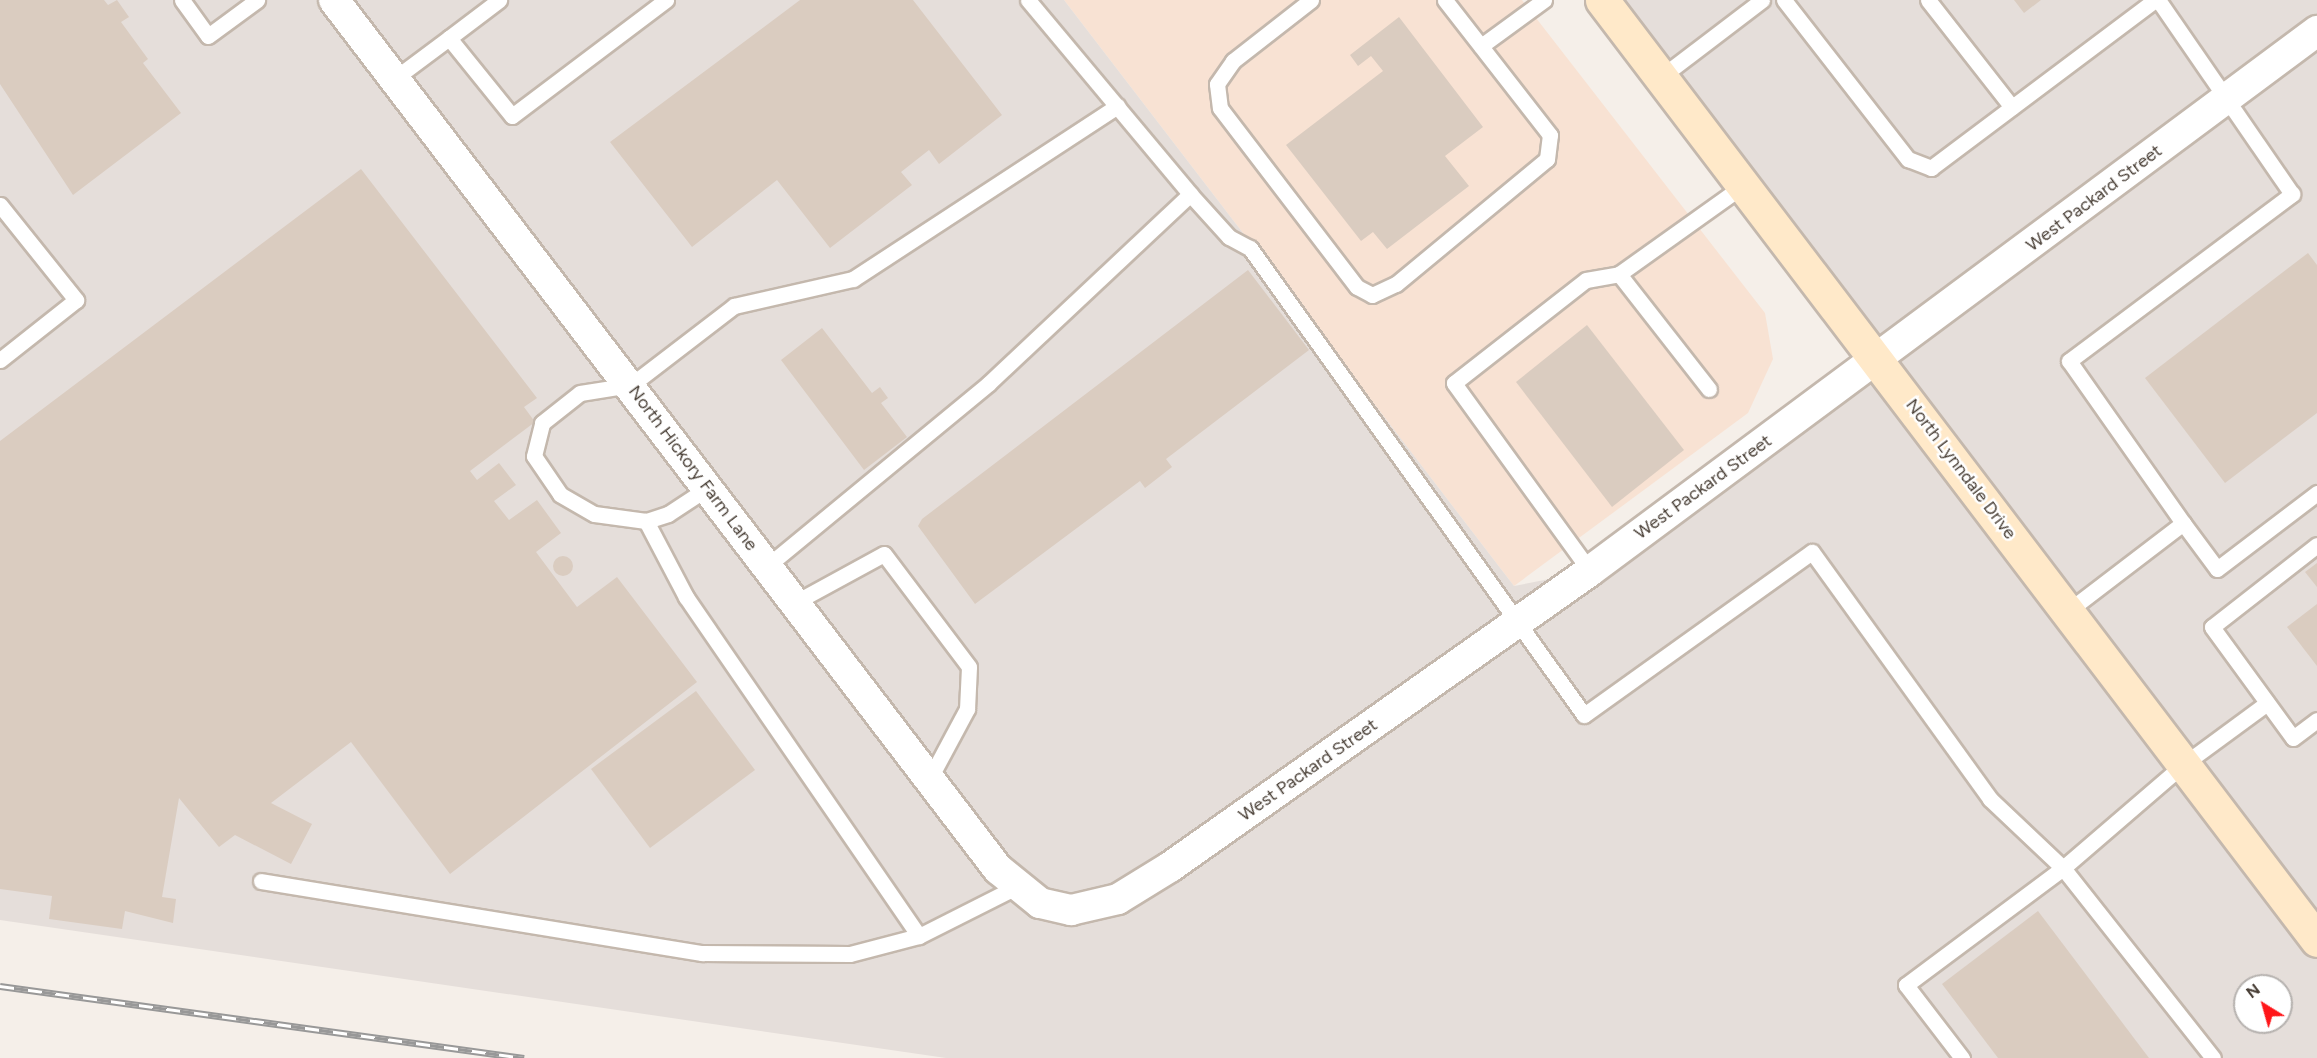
<!DOCTYPE html>
<html>
<head>
<meta charset="utf-8">
<style>
  body { margin:0 }
  #map { position:relative; width:2317px; height:1058px; overflow:hidden; background:#f5efe9; font-family:Figtree,sans-serif }
  div>[style] { position:absolute }
  .commercial>* { inset:0; background:#f8e2d3 }
  .industrial>* { inset:0; background:#e5deda }
  .building>* { inset:0; background:#daccc0 }
  .round { border-radius:50% }
  .roads { filter:drop-shadow(2px 0 #c4b8ad) drop-shadow(-2px 0 #c4b8ad) drop-shadow(0 2px #c4b8ad) drop-shadow(0 -2px #c4b8ad) }
  .lane>* { height:15px; margin:-7.5px; padding:0 7.5px; transform-origin:7.5px; border-radius:7.5px; background:#fff }
  .street>* { height:30px; margin:-15px; padding:0 15px; transform-origin:15px; border-radius:15px; background:#fff }
  .secondary>* { height:33px; margin:-16.5px; padding:0 16.5px; transform-origin:16.5px; border-radius:16.5px; background:#ffe9c9 }
  .rail>* { height:7px; margin-top:-3.5px; transform-origin:0; background:repeating-linear-gradient(90deg,#fff 0 14px,#989898 0 28px); box-sizing:border-box; border-block:2px solid #989898 }
  span { translate:-50% -50%; white-space:nowrap; text-align:center; line-height:1.15; -webkit-text-stroke:5px #fff; paint-order:stroke }
  .street-label { font-size:18px; color:#493f36 }
  .north { position:absolute; left:2233px; top:974px; width:60px; height:60px; box-sizing:border-box; background:#fff; border:2px solid #b6b2af; border-radius:50%; rotate:323deg; font-size:16px; font-weight:700; line-height:24px; text-align:center; color:#493f36 }
  .north::after { content:''; display:block; margin:auto; width:21px; height:27px; background:#ff1619; clip-path:polygon(50% 0,100% 100%,50% 72%,0 100%) }
</style>
</head>
<body>
<div id="map">
  <div class="commercial">
    <div style="clip-path:polygon(1064px 0,1522px 0,1765px 313px,1773px 359px,1748px 413px,1514px 586px)"></div>
  </div>
  <div class="industrial">
    <div style="clip-path:polygon(evenodd,0 0,1064px 0,1514px 586px,1590px 571px,1877px 359px,1602px 0,2317px 0,2317px 1058px,946px 1058px,0 920px,0 0,2245px 986px,2281px 986px,2281px 1022px,2245px 1022px,2245px 986px)"></div>
  </div>
  <div class="building">
    <div style="clip-path:polygon(0 0,104px 0,108px 5px,117px 0,129px 17px,121px 22px,148px 59px,143px 63px,181px 113px,73px 195px,0 84px)"></div>
    <div style="clip-path:polygon(800px 0,913px 0,1002px 115px,939px 164px,929px 150px,901px 172px,912px 185px,830px 248px,777px 180px,692px 247px,610px 142px)"></div>
    <div style="clip-path:polygon(2014px 0,2041px 0,2024px 13px)"></div>
    <div style="clip-path:polygon(1399px 17px,1483px 127px,1445px 156px,1469px 186px,1387px 249px,1373px 232px,1361px 241px,1286px 145px,1383px 71px,1371px 56px,1358px 66px,1350px 55px)"></div>
    <div style="clip-path:polygon(361px 169px,537px 398px,524px 407px,535px 422px,470px 471px,477px 480px,499px 463px,516px 485px,494px 501px,509px 520px,537px 500px,561px 533px,536px 552px,577px 607px,617px 577px,697px 682px,450px 874px,351px 742px,271px 803px,312px 824px,291px 864px,235px 835px,219px 847px,179px 798px,162px 897px,176px 899px,173px 923px,125px 911px,122px 929px,49px 919px,52px 896px,0 889px,0 441px)"></div>
    <div style="clip-path:polygon(2308px 253px,2317px 265px,2317px 413px,2225px 483px,2145px 378px)"></div>
    <div style="clip-path:polygon(1248px 270px,1309px 350px,1166px 459px,1172px 467px,1145px 488px,1140px 481px,975px 604px,918px 526px,922px 519px)"></div>
    <div style="clip-path:polygon(1587px 325px,1684px 450px,1612px 507px,1516px 382px)"></div>
    <div style="clip-path:polygon(822px 328px,872px 393px,880px 387px,888px 398px,881px 403px,907px 437px,864px 470px,781px 360px)"></div>
    <div class="round" style="left:553px;top:556px;width:20px;height:20px"></div>
    <div style="clip-path:polygon(2317px 563px,2317px 587px,2305px 572px)"></div>
    <div style="clip-path:polygon(2317px 604px,2317px 666px,2287px 627px)"></div>
    <div style="clip-path:polygon(696px 691px,755px 770px,650px 848px,591px 769px)"></div>
    <div style="clip-path:polygon(2038px 911px,2149px 1058px,1998px 1058px,1942px 984px)"></div>
  </div>
  <div class="roads">
    <div class="lane">
      <div style="left:182px;top:0;width:44px;rotate:54.2deg"></div>
      <div style="left:208px;top:36px;width:61px;rotate:-36.3deg"></div>
      <div style="left:1028px;top:0;width:253px;rotate:50.1deg"></div>
      <div style="left:1190px;top:194px;width:58px;rotate:47.8deg"></div>
      <div style="left:1229px;top:237px;width:24px;rotate:28deg"></div>
      <div style="left:1250px;top:248px;width:574px;rotate:54.43deg"></div>
      <div style="left:1584px;top:715px;width:280px;rotate:-35.6deg"></div>
      <div style="left:1812px;top:552px;width:304px;rotate:54.2deg"></div>
      <div style="left:1990px;top:799px;width:100px;rotate:43.4deg"></div>
      <div style="left:2063px;top:868px;width:160px;rotate:-40.7deg"></div>
      <div style="left:2184px;top:764px;width:103px;rotate:-36.3deg"></div>
      <div style="left:1311px;top:0;width:99px;rotate:142deg"></div>
      <div style="left:1233px;top:61px;width:28px;rotate:125deg"></div>
      <div style="left:1217px;top:84px;width:24px;rotate:83deg"></div>
      <div style="left:1220px;top:108px;width:225px;rotate:52.6deg"></div>
      <div style="left:1357px;top:287px;width:17px;rotate:28deg"></div>
      <div style="left:1372px;top:295px;width:26px;rotate:-25deg"></div>
      <div style="left:1396px;top:284px;width:196px;rotate:-39.6deg"></div>
      <div style="left:1547px;top:159px;width:24px;rotate:-83deg"></div>
      <div style="left:1550px;top:135px;width:171px;rotate:-127.9deg"></div>
      <div style="left:1784px;top:0;width:202px;rotate:52.1deg"></div>
      <div style="left:1908px;top:159px;width:25px;rotate:21deg"></div>
      <div style="left:1931px;top:168px;width:280px;rotate:-36.9deg"></div>
      <div style="left:1928px;top:0;width:136px;rotate:51.9deg"></div>
      <div style="left:449px;top:38px;width:63px;rotate:-37.2deg"></div>
      <div style="left:1481px;top:46px;width:78px;rotate:-36.1deg"></div>
      <div style="left:1661px;top:77px;width:127px;rotate:-37.3deg"></div>
      <div style="left:394px;top:79px;width:69px;rotate:-36.7deg"></div>
      <div style="left:449px;top:38px;width:100px;rotate:51.1deg"></div>
      <div style="left:512px;top:116px;width:193px;rotate:-37deg"></div>
      <div style="left:0;top:205px;width:122px;rotate:51.3deg"></div>
      <div style="left:76px;top:300px;width:97px;rotate:141.7deg"></div>
      <div style="left:1619px;top:274px;width:146px;rotate:52deg"></div>
      <div style="left:706px;top:489px;width:45px;rotate:146.7deg"></div>
      <div style="left:668px;top:514px;width:23px;rotate:162deg"></div>
      <div style="left:646px;top:521px;width:52px;rotate:-172.3deg"></div>
      <div style="left:594px;top:514px;width:39px;rotate:-150deg"></div>
      <div style="left:560px;top:494px;width:46px;rotate:-124.4deg"></div>
      <div style="left:534px;top:456px;width:34px;rotate:-76deg"></div>
      <div style="left:542px;top:423px;width:48px;rotate:-38.3deg"></div>
      <div style="left:580px;top:393px;width:52px;rotate:-8.9deg"></div>
      <div style="left:631px;top:385px;width:130px;rotate:-37.5deg"></div>
      <div style="left:734px;top:306px;width:122px;rotate:-12.8deg"></div>
      <div style="left:853px;top:279px;width:316px;rotate:-33.2deg"></div>
      <div style="left:646px;top:521px;width:86px;rotate:62.2deg"></div>
      <div style="left:686px;top:597px;width:411px;rotate:55.5deg"></div>
      <div style="left:2183px;top:523px;width:57px;rotate:53.5deg"></div>
      <div style="left:2217px;top:569px;width:126px;rotate:-37.2deg"></div>
      <div style="left:2317px;top:545px;width:133px;rotate:142deg"></div>
      <div style="left:2212px;top:627px;width:137px;rotate:53.9deg"></div>
      <div style="left:2293px;top:738px;width:30px;rotate:-37deg"></div>
      <div style="left:766px;top:567px;width:289px;rotate:-39.5deg"></div>
      <div style="left:989px;top:383px;width:276px;rotate:-43.2deg"></div>
      <div style="left:1590px;top:571px;width:232px;rotate:-125.9deg"></div>
      <div style="left:1454px;top:383px;width:167px;rotate:-38deg"></div>
      <div style="left:1586px;top:280px;width:34px;rotate:-10deg"></div>
      <div style="left:1619px;top:274px;width:153px;rotate:-35.5deg"></div>
      <div style="left:794px;top:603px;width:102px;rotate:-28.6deg"></div>
      <div style="left:884px;top:554px;width:141px;rotate:53deg"></div>
      <div style="left:969px;top:667px;width:42px;rotate:92.7deg"></div>
      <div style="left:967px;top:709px;width:81px;rotate:118.2deg"></div>
      <div style="left:2068px;top:611px;width:145px;rotate:-37.4deg"></div>
      <div style="left:2183px;top:523px;width:198px;rotate:-125.1deg"></div>
      <div style="left:2069px;top:361px;width:279px;rotate:-36.8deg"></div>
      <div style="left:2292px;top:194px;width:236px;rotate:-124.6deg"></div>
      <div style="left:261px;top:881px;width:447px;rotate:9.3deg"></div>
      <div style="left:702px;top:953px;width:148px;rotate:0.4deg"></div>
      <div style="left:850px;top:954px;width:71px;rotate:-14.6deg"></div>
      <div style="left:919px;top:936px;width:109px;rotate:-26.8deg"></div>
      <div style="left:1962px;top:1058px;width:92px;rotate:-127.5deg"></div>
      <div style="left:1906px;top:985px;width:196px;rotate:-36.7deg"></div>
      <div style="left:2063px;top:868px;width:242px;rotate:51.7deg"></div>
    </div>
    <div class="street">
      <div style="left:334px;top:0;width:1094px;rotate:52.62deg"></div>
      <div style="left:998px;top:869px;width:54px;rotate:39deg"></div>
      <div style="left:1040px;top:903px;width:32px;rotate:13deg"></div>
      <div style="left:1071px;top:910px;width:48px;rotate:-13.2deg"></div>
      <div style="left:1118px;top:899px;width:61px;rotate:-31.6deg"></div>
      <div style="left:1170px;top:867px;width:514px;rotate:-35.17deg"></div>
      <div style="left:1590px;top:571px;width:906px;rotate:-36.6deg"></div>
    </div>
    <div class="secondary">
      <div style="left:1602px;top:0;width:1181px;rotate:52.74deg"></div>
    </div>
  </div>
  <div class="rail">
    <div style="left:0;top:986px;width:529px;rotate:7.82deg"></div>
  </div>
  <div class="street-label">
    <span style="left:2094px;top:198px;rotate:-37deg">West Packard Street</span>
    <span style="left:693px;top:468px;rotate:53deg">North Hickory Farm Lane</span>
    <span style="left:1961px;top:469px;rotate:53deg">North Lynndale Drive</span>
    <span style="left:1703px;top:487px;rotate:-36deg">West Packard Street</span>
    <span style="left:1308px;top:770px;rotate:-35deg">West Packard Street</span>
  </div>
  <div class="north">N</div>
</div>
</body>
</html>
